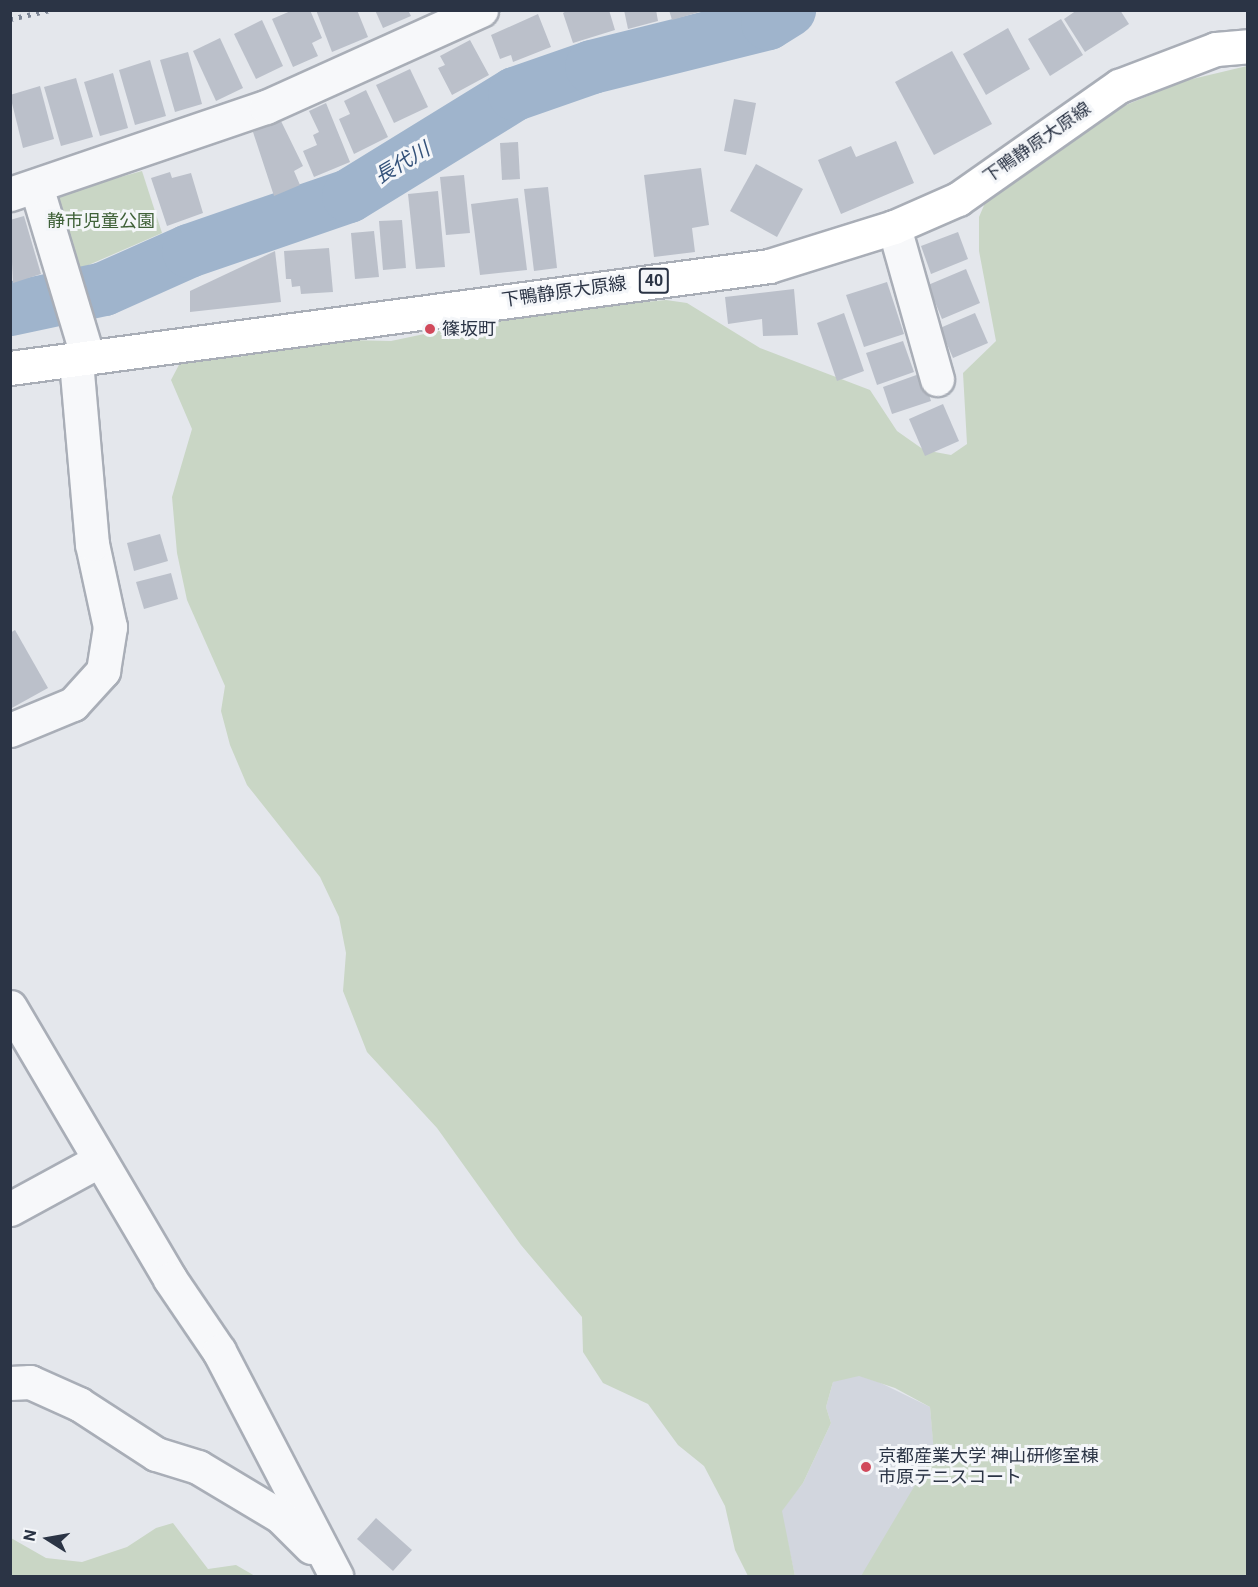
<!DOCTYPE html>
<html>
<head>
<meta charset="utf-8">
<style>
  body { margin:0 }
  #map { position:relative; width:1258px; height:1587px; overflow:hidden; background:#e4e7ec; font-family:Roboto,"Noto Sans JP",sans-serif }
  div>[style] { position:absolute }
  .built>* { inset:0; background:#d2d6de }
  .green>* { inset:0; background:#c9d6c5 }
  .river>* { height:54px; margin:-27px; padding:0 27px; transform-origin:27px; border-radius:27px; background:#9fb4cc }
  .building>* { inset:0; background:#bbc0ca }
  .roads { filter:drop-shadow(2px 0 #a9aeb7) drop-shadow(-2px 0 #a9aeb7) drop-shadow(0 2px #a9aeb7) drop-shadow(0 -2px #a9aeb7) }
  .minor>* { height:33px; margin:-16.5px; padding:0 16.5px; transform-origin:16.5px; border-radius:16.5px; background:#f7f8fa }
  .major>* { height:33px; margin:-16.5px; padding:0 16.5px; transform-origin:16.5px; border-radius:16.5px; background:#fff }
  .rail>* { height:4.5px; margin-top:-2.25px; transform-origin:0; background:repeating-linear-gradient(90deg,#7d8696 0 3px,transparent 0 9px) }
  .dots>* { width:16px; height:16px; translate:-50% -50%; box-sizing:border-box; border:3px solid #f4f6f9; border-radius:50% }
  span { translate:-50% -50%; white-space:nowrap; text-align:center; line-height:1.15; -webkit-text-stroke:6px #f4f6f9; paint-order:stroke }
  .shield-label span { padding:2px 4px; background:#f4f6f9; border:2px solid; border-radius:4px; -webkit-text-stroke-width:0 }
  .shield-label { font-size:16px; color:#2b3445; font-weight:700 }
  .street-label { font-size:18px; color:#2b3445 }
  .park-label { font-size:18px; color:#3f6138 }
  .poi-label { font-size:18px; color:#2b3445 }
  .left { translate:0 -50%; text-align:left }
  .water-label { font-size:20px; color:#34527a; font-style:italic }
  .frame { position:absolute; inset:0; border:12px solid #2b3445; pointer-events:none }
  .north { position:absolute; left:18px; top:1509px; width:60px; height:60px; -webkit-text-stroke:4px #f4f6f9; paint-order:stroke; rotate:281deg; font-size:16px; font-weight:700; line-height:24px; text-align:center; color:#2b3445 }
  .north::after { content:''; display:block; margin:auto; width:21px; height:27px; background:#2b3445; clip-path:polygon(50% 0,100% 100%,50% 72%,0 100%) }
</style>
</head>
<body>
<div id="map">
  <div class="built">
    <div style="clip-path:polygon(856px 1371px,930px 1407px,934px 1449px,888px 1537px,861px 1576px,795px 1576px,781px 1511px,803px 1483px,831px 1423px,826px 1407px,833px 1382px)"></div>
  </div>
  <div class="green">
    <div style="clip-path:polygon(1247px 66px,1247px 1576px,861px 1576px,934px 1453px,930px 1407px,895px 1388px,859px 1376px,833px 1382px,826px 1407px,831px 1423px,803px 1483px,782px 1511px,795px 1576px,748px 1576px,735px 1550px,725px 1506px,704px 1466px,678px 1445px,648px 1404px,603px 1383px,583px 1352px,582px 1317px,521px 1245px,437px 1128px,367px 1052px,343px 991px,346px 953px,339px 917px,320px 877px,247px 785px,230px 745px,221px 711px,225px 686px,187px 600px,177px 553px,172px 497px,192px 429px,171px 380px,181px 361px,216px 353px,240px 357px,302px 339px,391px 341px,520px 314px,666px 300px,687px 303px,760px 348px,870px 390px,897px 431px,924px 450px,951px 455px,967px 444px,963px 373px,996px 341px,979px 251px,979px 217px,988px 196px,1062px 140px,1114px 110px,1184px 81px)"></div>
    <div style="clip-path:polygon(142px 171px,162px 233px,77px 270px,52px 196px)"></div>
    <div style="clip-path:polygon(173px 1523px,208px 1569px,236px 1565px,255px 1576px,11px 1576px,11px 1538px,46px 1558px,82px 1562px,127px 1547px,156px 1528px)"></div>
  </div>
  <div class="river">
    <div style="left:10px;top:309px;width:96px;rotate:-12deg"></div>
    <div style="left:104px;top:289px;width:93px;rotate:-24.1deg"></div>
    <div style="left:189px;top:251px;width:169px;rotate:-19deg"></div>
    <div style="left:349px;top:196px;width:195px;rotate:-31.6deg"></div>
    <div style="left:515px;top:94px;width:82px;rotate:-19.3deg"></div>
    <div style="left:592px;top:67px;width:181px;rotate:-14deg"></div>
    <div style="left:768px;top:23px;width:25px;rotate:-32deg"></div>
  </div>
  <div class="building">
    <div style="clip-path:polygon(293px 10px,310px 10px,322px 38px,312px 43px,318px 56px,293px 67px,272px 19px)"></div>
    <div style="clip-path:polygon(316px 10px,357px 10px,368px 37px,332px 52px)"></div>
    <div style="clip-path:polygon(375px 10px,408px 10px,411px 16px,383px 28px)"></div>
    <div style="clip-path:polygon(568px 10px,609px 10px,615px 30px,573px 43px,563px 13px)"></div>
    <div style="clip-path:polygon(624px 10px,656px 10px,658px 21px,628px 29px)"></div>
    <div style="clip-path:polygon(669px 10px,703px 10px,703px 11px,672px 20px)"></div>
    <div style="clip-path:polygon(1077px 10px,1120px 10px,1129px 24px,1085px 52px,1064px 19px)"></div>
    <div style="clip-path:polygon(538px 14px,551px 47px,513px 62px,511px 55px,500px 59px,491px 35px)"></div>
    <div style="clip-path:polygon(1061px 19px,1083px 55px,1050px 76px,1028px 39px)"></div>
    <div style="clip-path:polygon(262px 20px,283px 66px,256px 79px,234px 34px)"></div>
    <div style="clip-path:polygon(1008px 28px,1030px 69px,986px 95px,963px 54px)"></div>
    <div style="clip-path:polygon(220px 38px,243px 88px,216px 101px,193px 51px)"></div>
    <div style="clip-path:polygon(470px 40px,489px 75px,452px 95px,438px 68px,445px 65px,440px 56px)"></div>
    <div style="clip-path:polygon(952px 51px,992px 124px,934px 155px,895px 82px)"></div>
    <div style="clip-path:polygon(188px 52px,202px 104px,175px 112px,160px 60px)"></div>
    <div style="clip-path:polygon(150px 60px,166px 116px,135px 125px,119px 70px)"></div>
    <div style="clip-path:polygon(410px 69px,428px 107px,394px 123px,376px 85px)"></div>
    <div style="clip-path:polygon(113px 73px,128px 128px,100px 136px,84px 82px)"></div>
    <div style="clip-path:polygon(76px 78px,93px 137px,61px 146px,44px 87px)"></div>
    <div style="clip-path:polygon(40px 86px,54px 139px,23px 148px,10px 95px)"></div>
    <div style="clip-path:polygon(366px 90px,388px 137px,354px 154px,339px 119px,350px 114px,344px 101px)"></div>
    <div style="clip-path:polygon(734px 99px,756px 103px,746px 155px,724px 151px)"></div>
    <div style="clip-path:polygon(326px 103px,350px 162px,314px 177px,303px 151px,317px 145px,313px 135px,319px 132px,309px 111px)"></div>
    <div style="clip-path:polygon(280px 119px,303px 166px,294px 171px,300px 185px,274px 196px,253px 132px)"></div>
    <div style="clip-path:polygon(896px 141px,914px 183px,841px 214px,818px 160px,851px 146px,856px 157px)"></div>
    <div style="clip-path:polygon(518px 142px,520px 179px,502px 180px,500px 143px)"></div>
    <div style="clip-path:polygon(756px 164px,803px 189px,777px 237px,730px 211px)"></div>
    <div style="clip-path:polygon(701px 168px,709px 225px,692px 228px,695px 252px,654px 257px,644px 175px)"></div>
    <div style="clip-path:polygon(170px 172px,172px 178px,191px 173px,203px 213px,167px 226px,151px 178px)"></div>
    <div style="clip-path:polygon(464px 175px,470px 233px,446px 235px,440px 177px)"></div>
    <div style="clip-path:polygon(548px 187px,557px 268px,534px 271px,524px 189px)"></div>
    <div style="clip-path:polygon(438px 191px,445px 267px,416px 269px,408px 194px)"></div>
    <div style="clip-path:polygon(518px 198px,527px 270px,480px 275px,471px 204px)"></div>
    <div style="clip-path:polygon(24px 216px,41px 274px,13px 283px,10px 220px)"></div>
    <div style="clip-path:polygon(402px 220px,406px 268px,383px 270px,379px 221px)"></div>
    <div style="clip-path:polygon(374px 231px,379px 277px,355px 279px,351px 233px)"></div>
    <div style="clip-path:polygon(958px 232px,968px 259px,931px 274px,921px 246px)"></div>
    <div style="clip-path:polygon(329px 248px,333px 292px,301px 294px,300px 286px,292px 287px,291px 279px,286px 279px,284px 251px)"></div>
    <div style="clip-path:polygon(275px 251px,281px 302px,190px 312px,190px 291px)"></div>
    <div style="clip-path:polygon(966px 269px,980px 303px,942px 319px,928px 285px)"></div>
    <div style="clip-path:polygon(887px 282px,904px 334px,864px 347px,846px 295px)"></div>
    <div style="clip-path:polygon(794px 289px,798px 335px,763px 336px,762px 319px,728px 324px,725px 297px)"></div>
    <div style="clip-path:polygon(844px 313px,864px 371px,837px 381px,817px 323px)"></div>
    <div style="clip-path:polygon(975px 313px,988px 343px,953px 358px,940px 328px)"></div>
    <div style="clip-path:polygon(903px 341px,914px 372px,877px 385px,866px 353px)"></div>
    <div style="clip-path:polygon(922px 373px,931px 401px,892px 414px,883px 387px)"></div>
    <div style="clip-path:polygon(943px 404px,959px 441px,925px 456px,909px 419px)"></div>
    <div style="clip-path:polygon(160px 534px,168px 561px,134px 571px,127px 543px)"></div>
    <div style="clip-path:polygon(171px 573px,178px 599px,144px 609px,136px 582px)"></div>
    <div style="clip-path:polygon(15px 630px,48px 688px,10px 709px,10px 633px)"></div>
    <div style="clip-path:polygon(376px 1518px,412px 1550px,393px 1571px,357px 1539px)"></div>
  </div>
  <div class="roads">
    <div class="minor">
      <div style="left:36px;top:186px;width:180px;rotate:73.2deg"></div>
      <div style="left:10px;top:194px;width:270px;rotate:-18.8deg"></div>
      <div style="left:266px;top:107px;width:236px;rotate:-24.3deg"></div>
      <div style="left:894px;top:227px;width:158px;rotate:74.2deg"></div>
      <div style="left:10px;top:730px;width:68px;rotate:-22.4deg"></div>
      <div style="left:73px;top:704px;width:45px;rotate:-47.7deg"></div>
      <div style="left:103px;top:671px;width:45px;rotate:-81deg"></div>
      <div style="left:110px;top:627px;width:85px;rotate:-102.2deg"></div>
      <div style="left:92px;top:544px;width:185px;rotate:-95deg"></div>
      <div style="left:10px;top:1007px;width:316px;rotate:59.5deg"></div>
      <div style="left:170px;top:1279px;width:87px;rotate:55.8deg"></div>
      <div style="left:219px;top:1351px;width:254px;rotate:62.5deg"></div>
      <div style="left:10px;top:1209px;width:102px;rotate:-28.6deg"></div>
      <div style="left:10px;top:1383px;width:20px;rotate:-3deg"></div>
      <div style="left:30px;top:1382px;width:54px;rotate:24.2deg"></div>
      <div style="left:79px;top:1404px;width:92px;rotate:33deg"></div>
      <div style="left:156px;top:1454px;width:44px;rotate:17.2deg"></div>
      <div style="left:198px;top:1467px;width:96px;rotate:30.9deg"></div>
      <div style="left:280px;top:1516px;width:44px;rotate:45deg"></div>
    </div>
    <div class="major">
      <div style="left:10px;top:368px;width:766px;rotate:-7.65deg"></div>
      <div style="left:769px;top:266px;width:131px;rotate:-17.3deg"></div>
      <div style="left:894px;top:227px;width:70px;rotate:-23.6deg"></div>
      <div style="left:958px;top:199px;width:197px;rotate:-35.1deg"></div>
      <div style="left:1119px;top:86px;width:104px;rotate:-20.9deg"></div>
      <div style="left:1216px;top:49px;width:32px;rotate:-5deg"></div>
    </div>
  </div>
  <div class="rail">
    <div style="left:10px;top:19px;width:41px;rotate:-12.7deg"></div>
  </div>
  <div class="dots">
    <div style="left:430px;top:329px;background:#d1495b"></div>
    <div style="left:866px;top:1467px;background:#d1495b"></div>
  </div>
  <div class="shield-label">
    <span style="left:654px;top:281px">40</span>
  </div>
  <div class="street-label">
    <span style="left:1037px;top:143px;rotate:-35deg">下鴨静原大原線</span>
    <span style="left:564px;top:292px;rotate:-8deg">下鴨静原大原線</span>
  </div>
  <div class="park-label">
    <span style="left:101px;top:221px">静市児童公園</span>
  </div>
  <div class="poi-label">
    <span class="left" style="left:442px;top:329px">篠坂町</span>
    <span class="left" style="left:878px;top:1467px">京都産業大学 神山研修室棟<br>市原テニスコート</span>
  </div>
  <div class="water-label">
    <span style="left:402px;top:163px;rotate:-31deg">長代川</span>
  </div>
  <div class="frame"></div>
  <div class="north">N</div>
</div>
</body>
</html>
